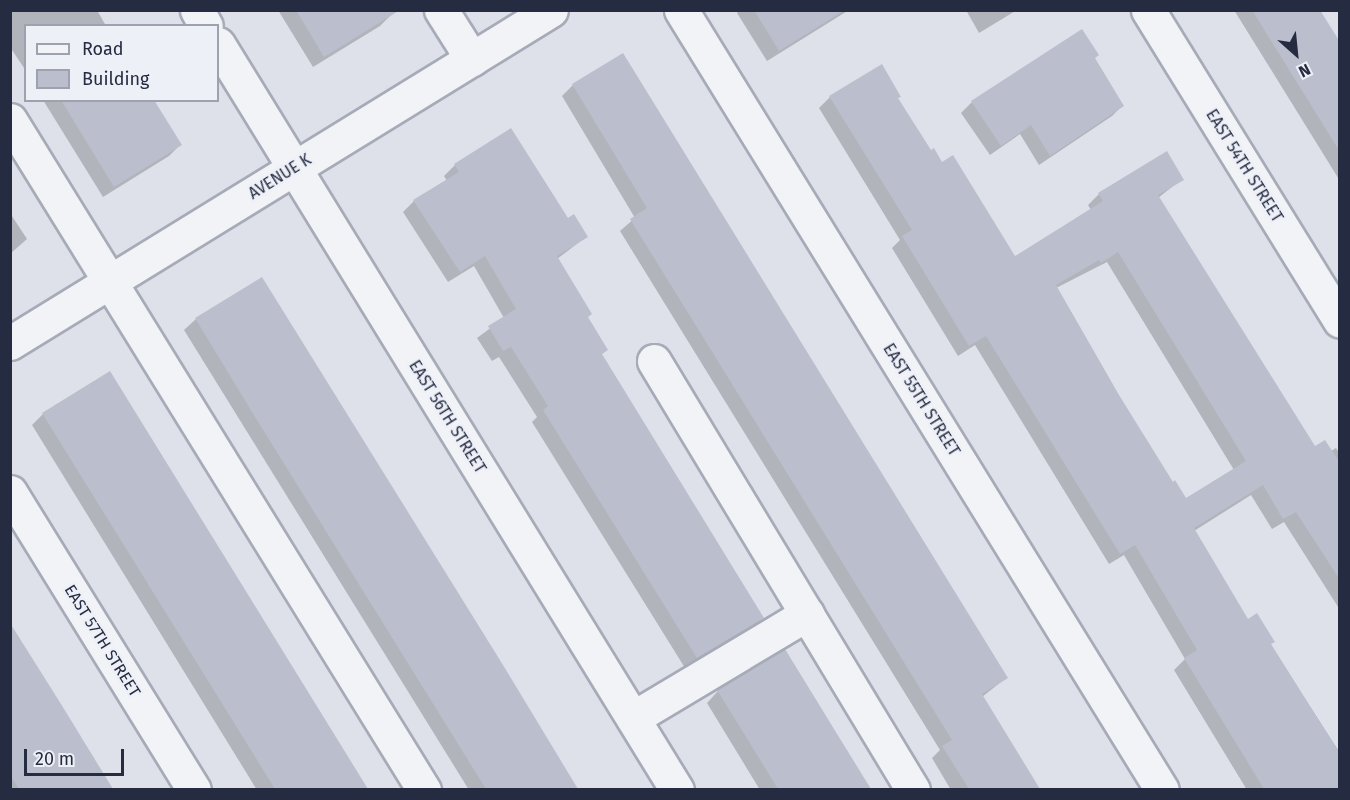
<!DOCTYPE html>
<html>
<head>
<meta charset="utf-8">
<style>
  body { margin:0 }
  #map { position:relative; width:1350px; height:800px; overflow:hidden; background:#dee1e9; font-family:"Fira Sans",sans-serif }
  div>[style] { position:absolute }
  .shadow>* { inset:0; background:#0003 }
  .building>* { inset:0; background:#bbbfcd }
  .roads { filter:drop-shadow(2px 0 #a6abb7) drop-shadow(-2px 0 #a6abb7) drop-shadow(0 2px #a6abb7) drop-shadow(0 -2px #a6abb7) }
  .minor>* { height:33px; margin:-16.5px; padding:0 16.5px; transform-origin:16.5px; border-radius:16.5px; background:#f1f3f7 }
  span { translate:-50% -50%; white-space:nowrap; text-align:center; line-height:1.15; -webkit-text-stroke:4.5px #eef0f7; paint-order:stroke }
  .street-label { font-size:16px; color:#252c42 }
  .frame { position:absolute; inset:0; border:12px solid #252c42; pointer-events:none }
  .legend { position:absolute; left:24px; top:24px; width:195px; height:78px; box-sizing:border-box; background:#eef0f7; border:2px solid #9ea2af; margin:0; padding:8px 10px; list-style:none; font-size:18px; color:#252c42 }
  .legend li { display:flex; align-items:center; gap:12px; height:30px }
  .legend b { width:30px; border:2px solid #9ea2af }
  .north { position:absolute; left:1266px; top:24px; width:60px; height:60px; -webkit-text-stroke:4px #eef0f7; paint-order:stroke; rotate:153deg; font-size:16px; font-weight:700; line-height:24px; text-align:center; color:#252c42 }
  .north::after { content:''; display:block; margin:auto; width:21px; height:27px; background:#252c42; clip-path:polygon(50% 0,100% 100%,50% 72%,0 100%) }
  .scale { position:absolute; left:24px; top:749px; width:100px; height:27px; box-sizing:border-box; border:3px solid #252c42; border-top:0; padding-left:8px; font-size:18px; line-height:21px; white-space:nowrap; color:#252c42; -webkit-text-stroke:4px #eef0f7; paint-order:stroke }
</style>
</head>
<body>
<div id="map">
  <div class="shadow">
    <div style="clip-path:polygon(10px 10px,97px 10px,106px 26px,26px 26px,26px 71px,10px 47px)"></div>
    <div style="clip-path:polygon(278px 10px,388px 10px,391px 15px,380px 26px,313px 67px)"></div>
    <div style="clip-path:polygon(739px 10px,849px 10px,767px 61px,737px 13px)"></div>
    <div style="clip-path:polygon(966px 10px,1017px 10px,979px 33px)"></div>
    <div style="clip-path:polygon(1234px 10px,1318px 10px,1340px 45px,1340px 181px)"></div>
    <div style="clip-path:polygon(1082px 31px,1094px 59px,1122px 106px,1112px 116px,1039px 165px,1020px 134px,990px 155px,961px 113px,972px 102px)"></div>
    <div style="clip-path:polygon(573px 85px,1006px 678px,982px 697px,1039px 790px,951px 790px,932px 758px,940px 750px,620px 231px,635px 218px,562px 96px)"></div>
    <div style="clip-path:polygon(evenodd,830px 97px,897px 99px,930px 152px,1014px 259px,1091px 210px,1088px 205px,1099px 194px,1182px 179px,1158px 198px,1314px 448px,1331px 451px,1336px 448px,1340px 454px,1340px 610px,1284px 522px,1272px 529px,1251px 495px,1194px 531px,1248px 621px,1270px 644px,1340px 753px,1340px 790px,1247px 790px,1174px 670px,1185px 659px,1124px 555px,1109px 564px,975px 345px,958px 356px,892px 248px,900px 240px,819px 108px,830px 97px,1107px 262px,1234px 470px,1186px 500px,1172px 484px,1118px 396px,1056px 288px,1107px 262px)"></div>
    <div style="clip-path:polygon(43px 100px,152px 100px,180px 145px,169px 156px,103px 197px)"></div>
    <div style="clip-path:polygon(455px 165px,567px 220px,586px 237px,557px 259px,586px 318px,606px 350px,601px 355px,762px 618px,751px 629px,685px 668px,532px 422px,537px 417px,499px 357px,492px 361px,477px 338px,504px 318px,474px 266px,448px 282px,403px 212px,414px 201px,447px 181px,444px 176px)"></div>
    <div style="clip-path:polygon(10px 213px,27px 239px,10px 254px)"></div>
    <div style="clip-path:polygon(261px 279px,577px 790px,469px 790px,184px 330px,196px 319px)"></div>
    <div style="clip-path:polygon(109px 373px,366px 790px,257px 790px,32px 425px,43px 414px)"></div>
    <div style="clip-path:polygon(10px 626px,111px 790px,10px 790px)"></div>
    <div style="clip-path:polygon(785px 651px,870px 790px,760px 790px,707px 703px,718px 691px)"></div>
  </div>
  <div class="building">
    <div style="clip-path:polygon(296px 10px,400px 10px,324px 57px)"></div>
    <div style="clip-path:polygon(754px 10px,845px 10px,779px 51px)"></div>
    <div style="clip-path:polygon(1252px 10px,1320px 10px,1340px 42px,1340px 152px)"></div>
    <div style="clip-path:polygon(1082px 29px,1099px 55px,1095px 58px,1124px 106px,1050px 156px,1031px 125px,1001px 146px,971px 101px)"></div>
    <div style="clip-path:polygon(623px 53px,1008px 678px,982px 694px,1040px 789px,969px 789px,942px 746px,952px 740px,630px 219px,647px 208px,572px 84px)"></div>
    <div style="clip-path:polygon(evenodd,882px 64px,901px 97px,898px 98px,931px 150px,934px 148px,942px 162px,953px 155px,1015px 256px,1103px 201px,1098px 193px,1167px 151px,1184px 180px,1158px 195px,1315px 446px,1325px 440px,1340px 463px,1340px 580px,1296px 512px,1283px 519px,1263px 485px,1194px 528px,1248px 619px,1257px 613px,1275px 642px,1271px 644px,1340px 754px,1340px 789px,1264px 789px,1184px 658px,1197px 650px,1135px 545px,1120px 554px,986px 336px,969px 346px,902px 236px,912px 230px,829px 96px,882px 64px,1118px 252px,1246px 461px,1186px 498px,1175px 480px,1173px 482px,1119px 395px,1056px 285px,1099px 260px,1101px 263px,1118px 252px)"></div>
    <div style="clip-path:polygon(61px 100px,154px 100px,182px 145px,114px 187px)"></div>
    <div style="clip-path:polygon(511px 128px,568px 218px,574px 214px,588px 237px,557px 256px,592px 314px,588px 317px,608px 350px,602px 354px,764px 618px,697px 658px,543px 410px,548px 406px,511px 347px,503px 351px,488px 326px,516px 309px,485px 256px,460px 272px,413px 200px,459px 172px,454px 164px)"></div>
    <div style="clip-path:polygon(262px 277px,503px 665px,578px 789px,486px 789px,252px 412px,195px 318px)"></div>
    <div style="clip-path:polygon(110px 371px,168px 465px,368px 789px,275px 789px,42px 413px)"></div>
    <div style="clip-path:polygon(10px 623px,61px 704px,113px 789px,19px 789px,10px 775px)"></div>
    <div style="clip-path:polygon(785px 649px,834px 729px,871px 789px,778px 789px,730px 711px,717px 690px)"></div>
  </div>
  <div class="roads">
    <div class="minor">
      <div style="left:197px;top:10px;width:18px;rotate:61deg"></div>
      <div style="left:441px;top:10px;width:58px;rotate:57.7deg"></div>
      <div style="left:681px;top:10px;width:916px;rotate:58.34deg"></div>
      <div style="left:1148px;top:10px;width:365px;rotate:58.3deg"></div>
      <div style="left:218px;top:44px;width:876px;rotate:58.4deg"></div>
      <div style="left:10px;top:120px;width:788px;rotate:58.29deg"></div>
      <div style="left:10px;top:343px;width:635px;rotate:-31.61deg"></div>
      <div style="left:654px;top:361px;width:501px;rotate:58.88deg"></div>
      <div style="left:10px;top:492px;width:350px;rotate:58.3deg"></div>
      <div style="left:633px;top:718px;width:203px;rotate:-30.9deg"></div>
    </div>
  </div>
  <div class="street-label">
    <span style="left:1244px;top:166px;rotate:58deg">EAST 54TH STREET</span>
    <span style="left:280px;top:177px;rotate:-32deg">AVENUE K</span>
    <span style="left:921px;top:400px;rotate:58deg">EAST 55TH STREET</span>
    <span style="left:447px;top:417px;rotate:58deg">EAST 56TH STREET</span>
    <span style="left:102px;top:641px;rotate:58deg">EAST 57TH STREET</span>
  </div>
  <div class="frame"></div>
  <ul class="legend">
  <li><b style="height:8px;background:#f1f3f7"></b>Road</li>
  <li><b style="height:16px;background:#bbbfcd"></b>Building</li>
  </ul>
  <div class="north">N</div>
  <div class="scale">20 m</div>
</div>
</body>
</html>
